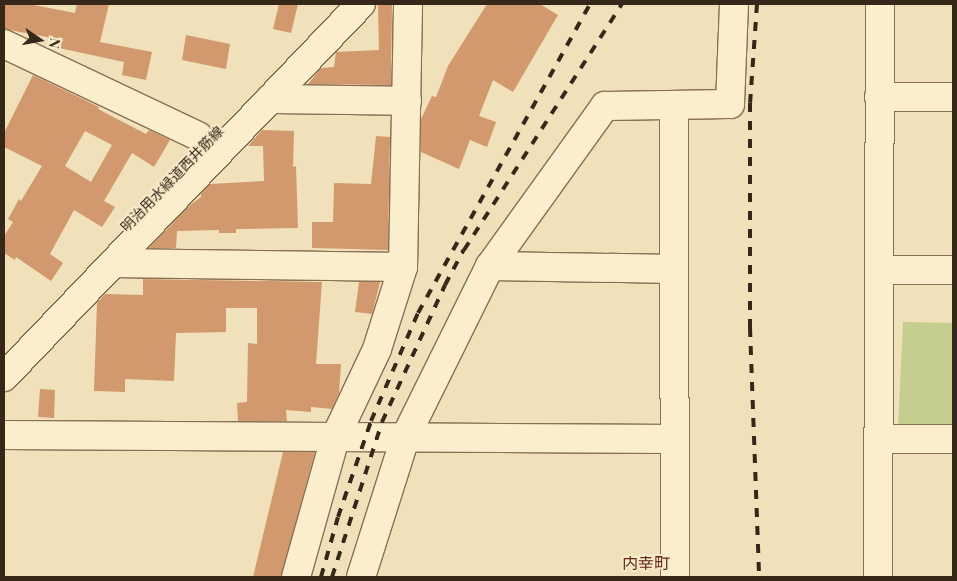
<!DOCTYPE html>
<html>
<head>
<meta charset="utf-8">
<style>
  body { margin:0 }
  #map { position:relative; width:957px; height:581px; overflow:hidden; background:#f0e1ba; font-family:"Playfair Display","Noto Sans JP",serif }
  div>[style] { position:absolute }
  .green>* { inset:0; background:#c5ce8e }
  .building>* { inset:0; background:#d1996d }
  .roads { filter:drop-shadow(1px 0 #887053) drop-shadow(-1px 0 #887053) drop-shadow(0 1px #887053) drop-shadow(0 -1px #887053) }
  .minor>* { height:28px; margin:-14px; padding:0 14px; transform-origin:14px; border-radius:14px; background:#fbeecd }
  .rail>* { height:4px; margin-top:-2px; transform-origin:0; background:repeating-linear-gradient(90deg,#352819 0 9px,transparent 0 18px) }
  span { translate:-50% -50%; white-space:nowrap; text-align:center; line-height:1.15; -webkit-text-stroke:4px #f7ebca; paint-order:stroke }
  .street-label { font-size:14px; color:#352819 }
  .quarter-label { font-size:16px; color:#652816 }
  .frame { position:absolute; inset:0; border:5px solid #352819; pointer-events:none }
  .north { position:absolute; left:15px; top:15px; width:50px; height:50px; -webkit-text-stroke:4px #f7ebca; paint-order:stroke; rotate:102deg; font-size:14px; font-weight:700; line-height:20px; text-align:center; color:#352819 }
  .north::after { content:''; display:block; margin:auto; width:18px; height:22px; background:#352819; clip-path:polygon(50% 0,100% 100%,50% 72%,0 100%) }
</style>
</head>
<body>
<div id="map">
  <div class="green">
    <div style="clip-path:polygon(903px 322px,953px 323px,953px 427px,898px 428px)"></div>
  </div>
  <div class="building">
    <div style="clip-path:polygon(4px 4px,29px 4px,75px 13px,77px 4px,109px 4px,100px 42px,152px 52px,146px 80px,122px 75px,124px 62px,50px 46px,54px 40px,47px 37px,4px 29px)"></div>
    <div style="clip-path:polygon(279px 4px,298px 4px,291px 33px,273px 29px)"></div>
    <div style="clip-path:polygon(378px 4px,392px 4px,391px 85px,308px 84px,321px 68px,334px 67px,336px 52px,379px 50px)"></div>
    <div style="clip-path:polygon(487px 4px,540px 4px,558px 15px,513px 92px,493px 80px,479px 116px,496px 122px,487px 147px,470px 140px,459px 169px,421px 152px,421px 119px,432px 96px,436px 97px,448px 66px)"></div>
    <div style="clip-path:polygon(186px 35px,230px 44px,226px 69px,182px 60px)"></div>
    <div style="clip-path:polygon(evenodd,33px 75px,99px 107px,98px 109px,146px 134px,149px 130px,170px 140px,154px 167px,132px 153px,104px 201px,115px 207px,102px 227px,74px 210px,50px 254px,63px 263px,51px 281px,16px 257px,15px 260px,4px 253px,4px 236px,13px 222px,8px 219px,19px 199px,21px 201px,42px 166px,4px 147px,4px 133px,33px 75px,85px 131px,112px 145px,91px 182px,65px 166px,85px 131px)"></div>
    <div style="clip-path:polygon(262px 130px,294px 131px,293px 167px,296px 166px,298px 228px,236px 229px,236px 233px,219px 233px,219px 230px,177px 231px,176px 248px,149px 248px,190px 205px,201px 197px,201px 194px,210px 184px,264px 181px,263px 146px,248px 146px)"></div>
    <div style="clip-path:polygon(376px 136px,390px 137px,388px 250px,312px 248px,312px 222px,333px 222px,334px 183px,371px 184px)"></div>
    <div style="clip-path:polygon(143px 279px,322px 282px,316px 364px,341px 364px,339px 393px,332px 409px,311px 407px,311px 412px,286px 410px,287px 421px,238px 421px,237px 403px,247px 402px,248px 343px,257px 344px,257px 308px,226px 308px,226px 332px,176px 333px,174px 381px,125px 379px,125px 392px,94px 391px,97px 303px,105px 294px,143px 295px)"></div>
    <div style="clip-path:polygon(359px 282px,380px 282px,372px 314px,355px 312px)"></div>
    <div style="clip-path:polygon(40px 389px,55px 390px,54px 418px,38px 417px)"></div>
    <div style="clip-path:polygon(283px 452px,315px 452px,281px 577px,253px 577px)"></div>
  </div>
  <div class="roads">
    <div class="minor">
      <div style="left:4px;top:44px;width:215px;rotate:25.4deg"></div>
      <div style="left:879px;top:97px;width:74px"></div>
      <div style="left:270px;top:99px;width:137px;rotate:0.8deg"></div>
      <div style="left:674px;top:106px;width:471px;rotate:89.9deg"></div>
      <div style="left:113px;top:263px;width:290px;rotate:0.8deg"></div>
      <div style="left:490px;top:266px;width:184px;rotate:0.9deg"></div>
      <div style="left:879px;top:270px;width:74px"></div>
      <div style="left:4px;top:377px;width:516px;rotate:-46.26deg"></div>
      <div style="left:4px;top:435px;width:671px;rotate:0.34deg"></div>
      <div style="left:878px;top:439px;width:75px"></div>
      <div style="left:296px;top:577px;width:144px;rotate:-74.3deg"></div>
      <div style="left:335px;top:438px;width:98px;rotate:-64.7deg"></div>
      <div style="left:377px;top:349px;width:86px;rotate:-72.4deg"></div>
      <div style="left:403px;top:267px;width:263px;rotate:-88.9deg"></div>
      <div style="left:361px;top:577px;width:146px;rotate:-72.4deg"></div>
      <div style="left:405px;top:438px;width:192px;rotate:-63.7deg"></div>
      <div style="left:490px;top:266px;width:197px;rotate:-54.3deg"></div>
      <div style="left:605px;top:106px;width:125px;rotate:-0.9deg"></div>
      <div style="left:730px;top:104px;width:100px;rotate:-87.7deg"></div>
      <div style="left:878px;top:577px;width:573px;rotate:-89.8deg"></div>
    </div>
  </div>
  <div class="rail">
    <div style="left:757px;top:4px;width:99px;rotate:94deg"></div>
    <div style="left:750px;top:103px;width:225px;rotate:90deg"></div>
    <div style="left:750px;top:328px;width:249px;rotate:87.9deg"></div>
    <div style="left:321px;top:577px;width:62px;rotate:-74.2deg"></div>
    <div style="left:338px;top:517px;width:102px;rotate:-71deg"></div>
    <div style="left:371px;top:421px;width:118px;rotate:-66.5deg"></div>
    <div style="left:418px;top:313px;width:354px;rotate:-60.9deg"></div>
    <div style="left:332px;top:577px;width:163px;rotate:-72.1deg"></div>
    <div style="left:382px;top:422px;width:151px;rotate:-65.3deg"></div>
    <div style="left:445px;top:285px;width:40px;rotate:-62deg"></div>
    <div style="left:464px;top:250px;width:292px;rotate:-57.3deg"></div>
  </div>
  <div class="street-label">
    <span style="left:172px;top:179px;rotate:-46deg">明治用水緑道西井筋線</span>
  </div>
  <div class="quarter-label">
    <span style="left:646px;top:563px">内幸町</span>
  </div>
  <div class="frame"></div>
  <div class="north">N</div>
</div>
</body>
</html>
